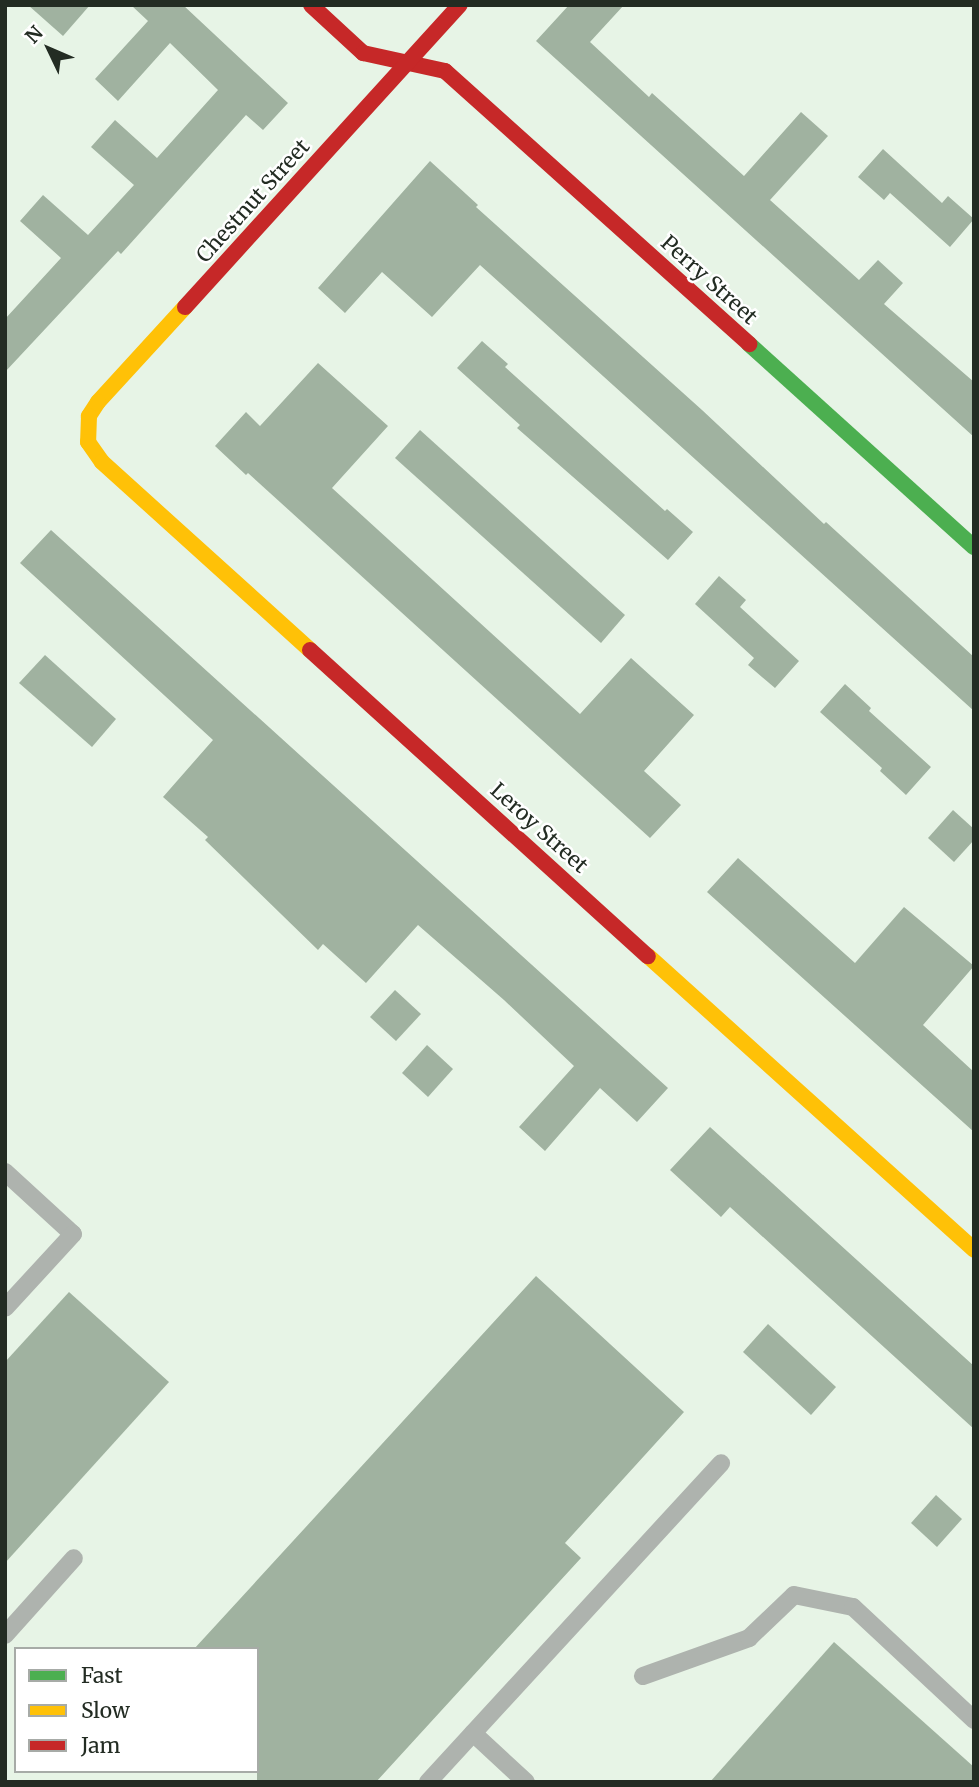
<!DOCTYPE html>
<html>
<head>
<meta charset="utf-8">
<style>
  body { margin:0 }
  #map { position:relative; width:979px; height:1787px; overflow:hidden; background:#e7f4e6; font-family:Merriweather,serif }
  div>[style] { position:absolute }
  .building>* { inset:0; background:#a0b2a0 }
  .lane>* { height:18px; margin:-9px; padding:0 9px; transform-origin:9px; border-radius:9px; background:#aeb3ae }
  .fast>* { height:16px; margin:-8px; padding:0 8px; transform-origin:8px; border-radius:8px; background:#4caf50 }
  .slow>* { height:16px; margin:-8px; padding:0 8px; transform-origin:8px; border-radius:8px; background:#ffc107 }
  .jam>* { height:16px; margin:-8px; padding:0 8px; transform-origin:8px; border-radius:8px; background:#c62828 }
  span { translate:-50% -50%; white-space:nowrap; text-align:center; line-height:1.15; -webkit-text-stroke:5px #fff; paint-order:stroke }
  .street-label { font-size:21px; color:#232c23 }
  .frame { position:absolute; inset:0; border:7px solid #232c23; pointer-events:none }
  .legend { position:absolute; left:14px; top:1647px; width:245px; height:126px; box-sizing:border-box; background:#fff; border:2px solid #a7aba7; margin:0; padding:9px 12px; list-style:none; font-size:21px; color:#232c23 }
  .legend li { display:flex; align-items:center; gap:14px; height:35px }
  .legend b { width:35px; border:2px solid #a7aba7 }
  .north { position:absolute; left:14px; top:14px; width:70px; height:70px; -webkit-text-stroke:5px #fff; paint-order:stroke; rotate:314deg; font-size:19px; font-weight:700; line-height:28px; text-align:center; color:#232c23 }
  .north::after { content:''; display:block; margin:auto; width:24px; height:32px; background:#232c23; clip-path:polygon(50% 0,100% 100%,50% 72%,0 100%) }
</style>
</head>
<body>
<div id="map">
  <div class="building">
    <div style="clip-path:polygon(28px 5px,90px 5px,63px 36px)"></div>
    <div style="clip-path:polygon(131px 5px,183px 5px,288px 103px,263px 130px,246px 115px,121px 254px,118px 251px,5px 372px,5px 319px,61px 258px,20px 221px,43px 195px,88px 235px,134px 185px,91px 147px,115px 120px,157px 158px,218px 90px,170px 43px,118px 101px,95px 79px,148px 21px)"></div>
    <div style="clip-path:polygon(569px 5px,624px 5px,590px 42px,649px 97px,652px 93px,744px 176px,801px 112px,828px 136px,770px 200px,859px 280px,878px 260px,903px 283px,884px 304px,974px 382px,974px 437px,536px 41px)"></div>
    <div style="clip-path:polygon(883px 149px,942px 203px,948px 196px,974px 219px,950px 247px,890px 193px,884px 200px,858px 177px)"></div>
    <div style="clip-path:polygon(430px 161px,478px 205px,476px 207px,702px 410px,824px 524px,826px 522px,974px 657px,974px 711px,480px 265px,432px 317px,382px 272px,345px 313px,318px 288px)"></div>
    <div style="clip-path:polygon(482px 341px,508px 364px,505px 367px,665px 511px,667px 509px,693px 532px,668px 560px,517px 428px,520px 425px,457px 368px)"></div>
    <div style="clip-path:polygon(318px 363px,388px 426px,332px 488px,580px 714px,631px 658px,694px 715px,644px 771px,681px 805px,650px 838px,248px 473px,246px 475px,215px 446px,246px 412px,260px 426px)"></div>
    <div style="clip-path:polygon(420px 430px,625px 615px,601px 643px,395px 458px)"></div>
    <div style="clip-path:polygon(51px 530px,668px 1088px,637px 1122px,600px 1088px,545px 1151px,519px 1127px,574px 1066px,504px 1000px,418px 925px,366px 983px,323px 944px,318px 950px,205px 840px,208px 837px,163px 797px,213px 740px,20px 563px)"></div>
    <div style="clip-path:polygon(719px 576px,746px 600px,740px 607px,799px 661px,775px 688px,748px 665px,754px 658px,695px 604px)"></div>
    <div style="clip-path:polygon(45px 655px,116px 719px,92px 747px,19px 683px)"></div>
    <div style="clip-path:polygon(845px 684px,871px 708px,869px 711px,931px 767px,906px 795px,880px 771px,882px 768px,820px 712px)"></div>
    <div style="clip-path:polygon(953px 810px,974px 829px,974px 840px,954px 862px,928px 838px)"></div>
    <div style="clip-path:polygon(738px 858px,855px 963px,904px 907px,974px 966px,923px 1025px,974px 1072px,974px 1132px,707px 892px)"></div>
    <div style="clip-path:polygon(395px 990px,421px 1014px,396px 1041px,370px 1017px)"></div>
    <div style="clip-path:polygon(427px 1045px,453px 1069px,428px 1097px,402px 1073px)"></div>
    <div style="clip-path:polygon(710px 1127px,974px 1366px,974px 1429px,730px 1207px,721px 1217px,670px 1170px)"></div>
    <div style="clip-path:polygon(536px 1276px,684px 1412px,565px 1543px,581px 1558px,376px 1782px,257px 1782px,257px 1649px,194px 1649px)"></div>
    <div style="clip-path:polygon(69px 1292px,169px 1382px,5px 1563px,5px 1362px)"></div>
    <div style="clip-path:polygon(768px 1324px,836px 1387px,811px 1415px,743px 1352px)"></div>
    <div style="clip-path:polygon(936px 1495px,962px 1519px,937px 1547px,911px 1523px)"></div>
    <div style="clip-path:polygon(834px 1642px,974px 1767px,974px 1782px,710px 1782px)"></div>
  </div>
  <div class="lane">
    <div style="left:5px;top:1172px;width:92px;rotate:42.4deg"></div>
    <div style="left:73px;top:1234px;width:100px;rotate:132.6deg"></div>
    <div style="left:5px;top:1635px;width:103px;rotate:-48.1deg"></div>
    <div style="left:643px;top:1676px;width:113px;rotate:-19.7deg"></div>
    <div style="left:749px;top:1638px;width:62px;rotate:-43.7deg"></div>
    <div style="left:794px;top:1595px;width:60px;rotate:11.5deg"></div>
    <div style="left:853px;top:1607px;width:166px;rotate:43deg"></div>
    <div style="left:473px;top:1733px;width:72px;rotate:42.8deg"></div>
    <div style="left:428px;top:1782px;width:433px;rotate:-47.4deg"></div>
  </div>
  <div class="fast">
    <div style="left:749px;top:344px;width:303px;rotate:42.1deg"></div>
  </div>
  <div class="slow">
    <div style="left:185px;top:307px;width:129px;rotate:132.5deg"></div>
    <div style="left:98px;top:402px;width:17px;rotate:123deg"></div>
    <div style="left:89px;top:416px;width:26px;rotate:92deg"></div>
    <div style="left:88px;top:442px;width:24px;rotate:55deg"></div>
    <div style="left:102px;top:462px;width:280px;rotate:42.1deg"></div>
    <div style="left:648px;top:956px;width:439px;rotate:42deg"></div>
  </div>
  <div class="jam">
    <div style="left:311px;top:5px;width:71px;rotate:42.7deg"></div>
    <div style="left:363px;top:53px;width:84px;rotate:12.4deg"></div>
    <div style="left:445px;top:71px;width:409px;rotate:41.9deg"></div>
    <div style="left:185px;top:307px;width:408px;rotate:-47.7deg"></div>
    <div style="left:310px;top:650px;width:456px;rotate:42.2deg"></div>
  </div>
  <div class="street-label">
    <span style="left:253px;top:201px;rotate:-48deg">Chestnut Street</span>
    <span style="left:709px;top:280px;rotate:42deg">Perry Street</span>
    <span style="left:539px;top:828px;rotate:42deg">Leroy Street</span>
  </div>
  <div class="frame"></div>
  <ul class="legend">
  <li><b style="height:9px;background:#4caf50"></b>Fast</li>
  <li><b style="height:9px;background:#ffc107"></b>Slow</li>
  <li><b style="height:9px;background:#c62828"></b>Jam</li>
  </ul>
  <div class="north">N</div>
</div>
</body>
</html>
